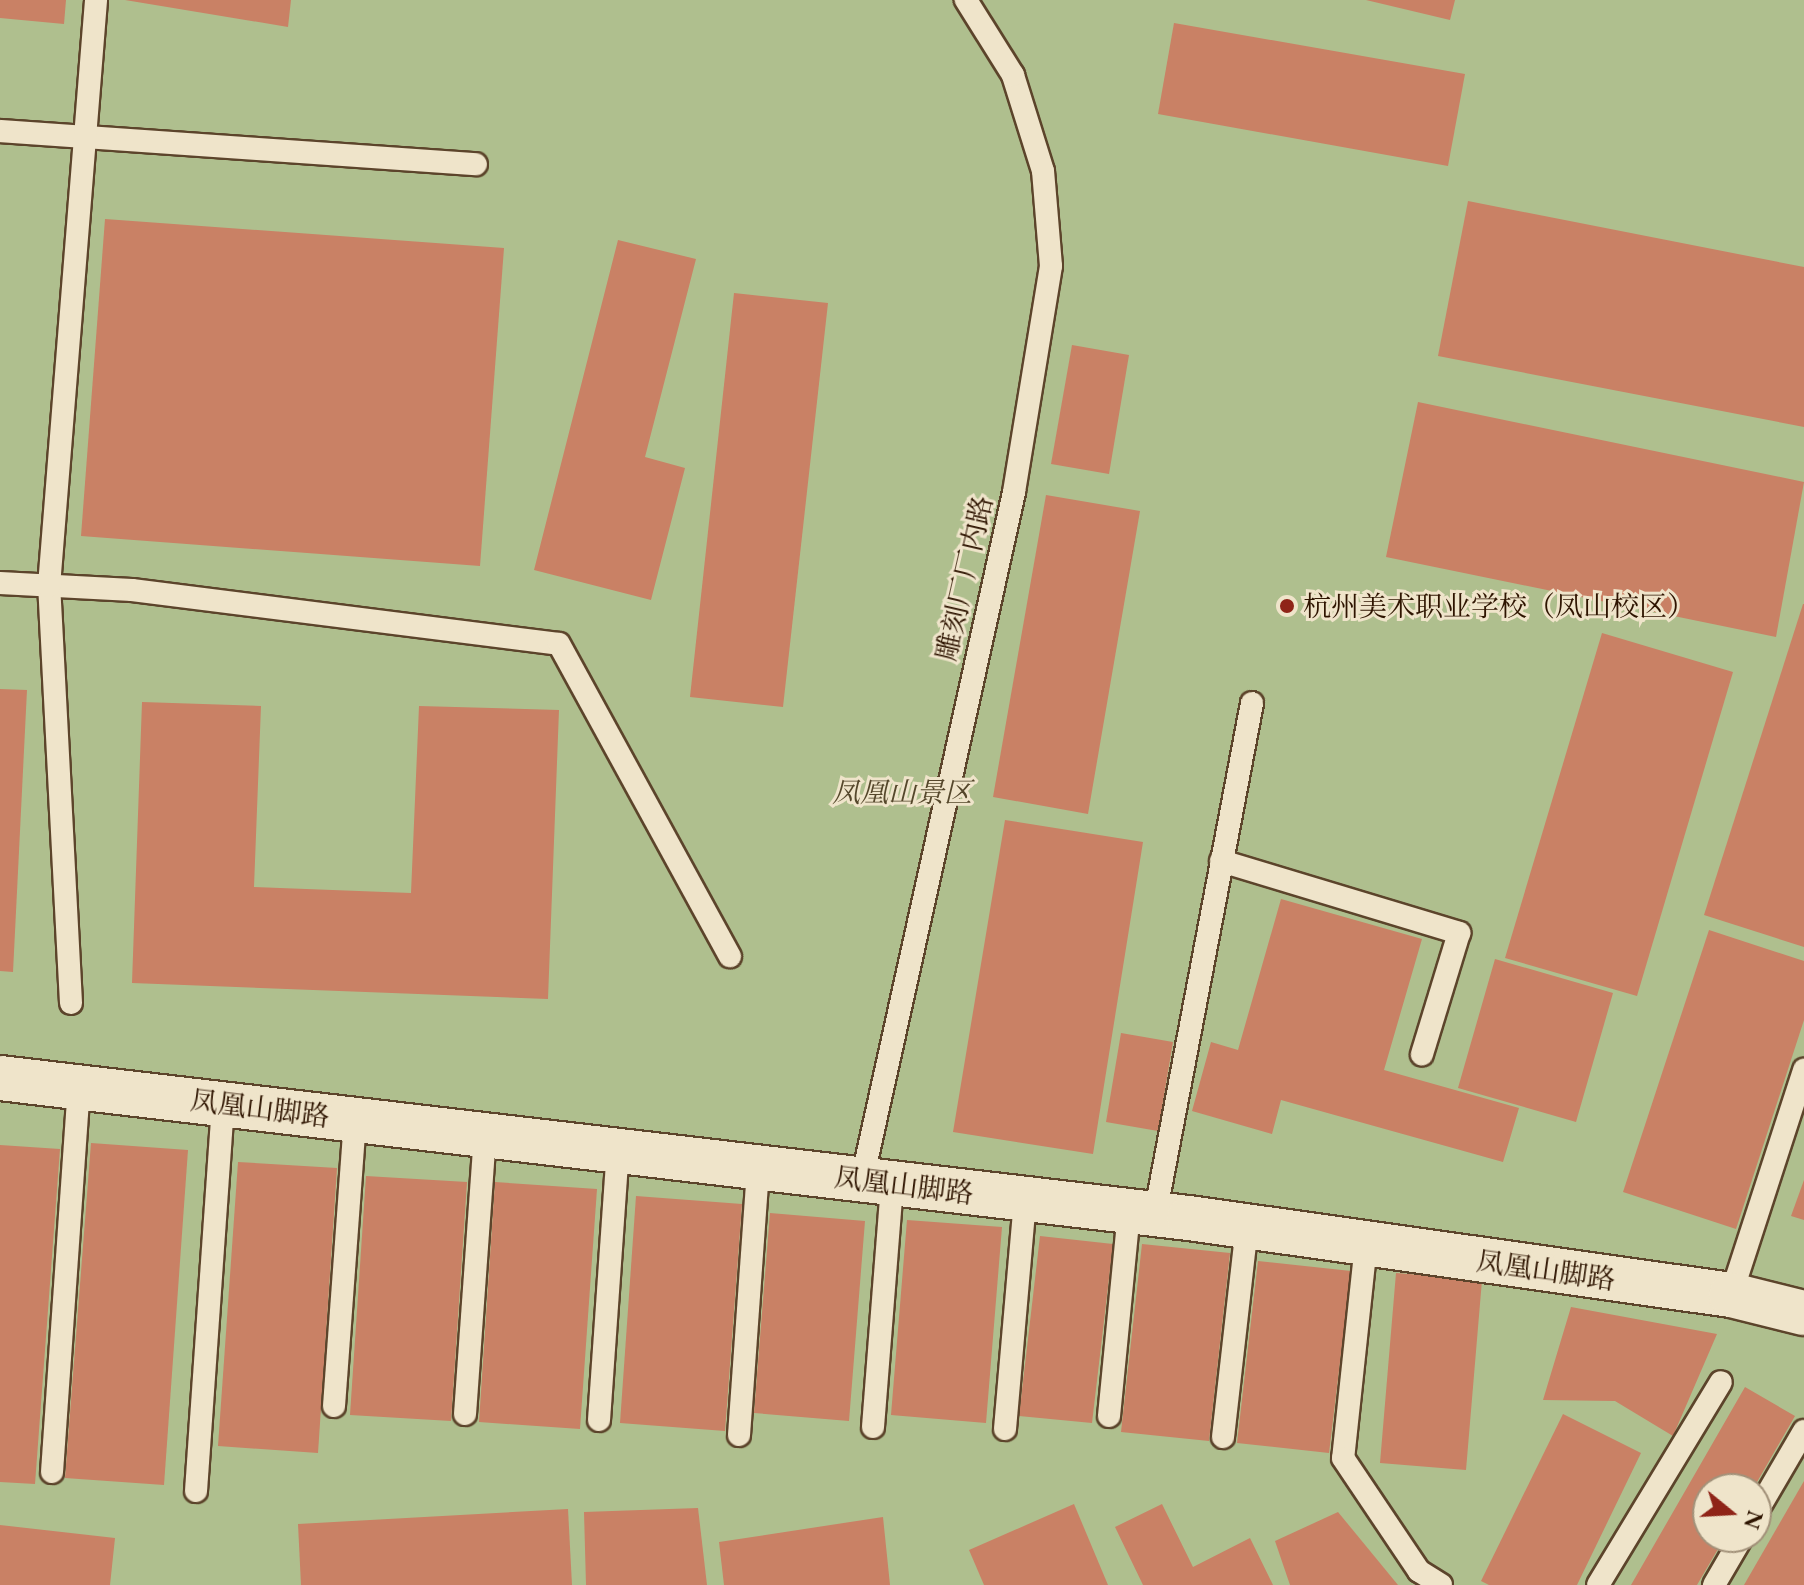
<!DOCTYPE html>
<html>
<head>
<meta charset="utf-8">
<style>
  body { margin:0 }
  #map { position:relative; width:1804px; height:1585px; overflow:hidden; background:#e6d6ad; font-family:"EB Garamond","Noto Serif SC",serif }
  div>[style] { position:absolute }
  .green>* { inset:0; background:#afbf8e }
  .building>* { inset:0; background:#c98165 }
  .roads { filter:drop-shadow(2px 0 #5c442b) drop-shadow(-2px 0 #5c442b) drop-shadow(0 2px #5c442b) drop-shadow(0 -2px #5c442b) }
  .service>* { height:22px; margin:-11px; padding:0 11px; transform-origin:11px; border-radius:11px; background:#efe4ca }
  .tertiary>* { height:44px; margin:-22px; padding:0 22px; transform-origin:22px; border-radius:22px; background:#efe4ca }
  .dots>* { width:22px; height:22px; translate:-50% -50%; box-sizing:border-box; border:4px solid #efe4ca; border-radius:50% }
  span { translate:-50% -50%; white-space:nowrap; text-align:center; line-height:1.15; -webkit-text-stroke:6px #efe4ca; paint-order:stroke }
  .street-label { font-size:28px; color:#2e1400 }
  .poi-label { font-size:28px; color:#2e1400 }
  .left { translate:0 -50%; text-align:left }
  .park-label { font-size:28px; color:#55472b; font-style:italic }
  .north { position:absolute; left:1692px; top:1473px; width:80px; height:80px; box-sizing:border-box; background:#efe4ca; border:2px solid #a29179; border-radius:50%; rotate:108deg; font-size:22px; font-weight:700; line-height:32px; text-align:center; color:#2e1400 }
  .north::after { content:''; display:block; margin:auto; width:28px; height:36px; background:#8f2418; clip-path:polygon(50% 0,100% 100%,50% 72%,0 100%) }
</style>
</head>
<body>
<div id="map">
  <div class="green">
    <div style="clip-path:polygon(evenodd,0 0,1804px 0,1804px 1585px,0 1585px,0 0,1708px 1489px,1756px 1489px,1756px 1537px,1708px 1537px,1708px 1489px)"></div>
  </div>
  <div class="building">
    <div style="clip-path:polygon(0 0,66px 0,64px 24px,0 18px)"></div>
    <div style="clip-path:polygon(125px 0,291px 0,288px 27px)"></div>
    <div style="clip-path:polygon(1366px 0,1455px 0,1450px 20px)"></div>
    <div style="clip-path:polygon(1174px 23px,1465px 74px,1448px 166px,1158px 114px)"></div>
    <div style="clip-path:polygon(1468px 201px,1804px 267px,1804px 427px,1438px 356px)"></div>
    <div style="clip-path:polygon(105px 219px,504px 248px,480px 566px,81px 536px)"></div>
    <div style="clip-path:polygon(618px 240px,696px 259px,645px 457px,685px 468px,651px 600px,534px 570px)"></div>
    <div style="clip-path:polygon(734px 293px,828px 303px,783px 707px,690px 697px)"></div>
    <div style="clip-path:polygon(1072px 345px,1129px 355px,1109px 474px,1051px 464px)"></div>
    <div style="clip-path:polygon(1418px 402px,1804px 482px,1776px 637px,1386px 557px)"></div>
    <div style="clip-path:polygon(1046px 495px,1140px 511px,1088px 814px,993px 797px)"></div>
    <div style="clip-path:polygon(1803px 604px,1804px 604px,1804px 947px,1704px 915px)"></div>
    <div style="clip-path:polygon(1602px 633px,1733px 672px,1637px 996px,1505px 958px)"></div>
    <div style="clip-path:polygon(0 689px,27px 690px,13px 972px,0 971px)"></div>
    <div style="clip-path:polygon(142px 702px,261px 706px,254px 887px,411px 893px,419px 706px,559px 710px,548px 999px,132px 983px)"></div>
    <div style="clip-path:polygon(1005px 820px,1143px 842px,1093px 1154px,953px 1132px)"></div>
    <div style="clip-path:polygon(1281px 899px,1422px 939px,1384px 1070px,1519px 1108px,1503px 1162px,1281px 1100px,1272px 1134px,1192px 1111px,1211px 1042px,1238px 1050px)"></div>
    <div style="clip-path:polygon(1709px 930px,1804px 961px,1804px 1020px,1736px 1229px,1623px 1192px)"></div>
    <div style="clip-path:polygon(1495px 959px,1613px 993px,1576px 1122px,1458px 1088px)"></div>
    <div style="clip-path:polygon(1121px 1033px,1173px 1042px,1158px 1131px,1106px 1122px)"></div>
    <div style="clip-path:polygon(91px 1143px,188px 1150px,164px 1485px,65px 1478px)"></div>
    <div style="clip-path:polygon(0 1145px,60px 1149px,35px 1484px,0 1482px)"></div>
    <div style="clip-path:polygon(238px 1162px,337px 1168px,318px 1453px,218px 1446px)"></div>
    <div style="clip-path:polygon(366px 1176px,467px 1182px,451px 1421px,350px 1415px)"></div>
    <div style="clip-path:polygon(1804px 1180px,1804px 1220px,1791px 1216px)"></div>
    <div style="clip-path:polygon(495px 1182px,597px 1189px,580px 1429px,479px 1422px)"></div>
    <div style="clip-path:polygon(636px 1196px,742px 1204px,725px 1431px,620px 1423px)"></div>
    <div style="clip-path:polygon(770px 1213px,865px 1221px,849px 1421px,754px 1413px)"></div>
    <div style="clip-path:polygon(907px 1220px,1002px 1227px,986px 1423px,891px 1415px)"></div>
    <div style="clip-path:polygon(1040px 1236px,1113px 1244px,1092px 1423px,1019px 1416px)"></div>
    <div style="clip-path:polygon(1142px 1244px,1230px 1253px,1209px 1441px,1121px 1432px)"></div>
    <div style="clip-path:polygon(1258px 1261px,1351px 1271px,1329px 1453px,1237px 1443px)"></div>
    <div style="clip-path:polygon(1396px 1273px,1482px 1280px,1466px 1470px,1380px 1463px)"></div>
    <div style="clip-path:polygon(1571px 1307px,1717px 1334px,1673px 1436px,1615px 1401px,1543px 1400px)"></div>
    <div style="clip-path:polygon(1745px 1387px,1795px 1416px,1753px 1489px,1708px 1489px,1708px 1537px,1725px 1537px,1697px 1585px,1631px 1585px)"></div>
    <div style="clip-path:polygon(1563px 1414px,1641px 1453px,1577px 1585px,1489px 1585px,1481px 1581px)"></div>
    <div style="clip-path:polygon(1804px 1481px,1804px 1585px,1744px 1585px)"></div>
    <div style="clip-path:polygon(1074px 1504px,1108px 1585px,984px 1585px,969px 1550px)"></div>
    <div style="clip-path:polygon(1162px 1504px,1193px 1567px,1250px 1538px,1273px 1585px,1143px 1585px,1115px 1527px)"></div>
    <div style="clip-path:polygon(698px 1508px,707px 1585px,586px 1585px,584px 1512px)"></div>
    <div style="clip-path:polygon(568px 1509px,572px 1585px,301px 1585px,298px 1524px)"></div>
    <div style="clip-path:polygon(1338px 1512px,1398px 1585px,1290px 1585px,1275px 1541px)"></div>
    <div style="clip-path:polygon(883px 1517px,890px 1585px,724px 1585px,719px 1542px)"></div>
    <div style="clip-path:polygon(0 1525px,115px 1538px,110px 1585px,0 1585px)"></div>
  </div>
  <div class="roads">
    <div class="service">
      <div style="left:0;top:131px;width:477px;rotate:4deg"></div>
      <div style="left:0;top:583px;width:132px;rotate:3deg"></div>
      <div style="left:132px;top:590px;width:430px;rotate:7.2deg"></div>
      <div style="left:559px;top:644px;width:356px;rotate:61.3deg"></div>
      <div style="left:1221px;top:861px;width:249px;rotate:16.8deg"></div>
      <div style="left:1459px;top:933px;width:127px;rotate:107deg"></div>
      <div style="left:71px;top:1003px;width:418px;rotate:-93deg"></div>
      <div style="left:49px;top:586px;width:588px;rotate:-85.41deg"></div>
      <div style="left:862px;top:1180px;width:705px;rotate:-77.54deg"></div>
      <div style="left:1014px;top:492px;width:229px;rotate:-80.7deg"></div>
      <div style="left:1051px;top:266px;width:95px;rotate:-94.8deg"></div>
      <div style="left:1043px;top:171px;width:101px;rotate:-107.4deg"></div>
      <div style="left:1013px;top:75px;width:89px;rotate:-122.1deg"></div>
      <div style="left:1155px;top:1215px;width:521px;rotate:-79.27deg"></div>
      <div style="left:1366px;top:1244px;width:215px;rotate:96.1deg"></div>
      <div style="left:1343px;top:1458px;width:136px;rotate:56.1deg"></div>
      <div style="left:1419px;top:1571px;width:26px;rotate:32deg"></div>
      <div style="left:1731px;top:1295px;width:237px;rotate:-72deg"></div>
      <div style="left:334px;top:1406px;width:287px;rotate:-85.8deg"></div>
      <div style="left:465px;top:1414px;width:280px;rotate:-85.9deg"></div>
      <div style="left:1109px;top:1416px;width:205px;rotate:-84.4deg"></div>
      <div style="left:599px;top:1420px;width:270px;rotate:-86deg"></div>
      <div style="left:873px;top:1427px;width:245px;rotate:-85.5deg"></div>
      <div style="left:1005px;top:1429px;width:231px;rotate:-85deg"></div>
      <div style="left:739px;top:1435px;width:268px;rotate:-85.9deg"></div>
      <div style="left:1223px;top:1437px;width:211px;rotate:-83.5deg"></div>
      <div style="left:52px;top:1472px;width:386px;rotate:-86deg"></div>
      <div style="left:196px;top:1491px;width:388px;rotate:-86deg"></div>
      <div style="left:1756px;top:1513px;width:95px;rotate:-59.7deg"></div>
      <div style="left:1598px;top:1585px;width:237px;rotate:-58.8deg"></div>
      <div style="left:1714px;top:1585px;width:56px;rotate:-59.7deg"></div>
    </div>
    <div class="tertiary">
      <div style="left:0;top:1078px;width:1197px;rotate:6.72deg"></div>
      <div style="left:1189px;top:1218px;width:547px;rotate:8.09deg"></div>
      <div style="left:1731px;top:1295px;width:75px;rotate:13.9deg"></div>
    </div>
  </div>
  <div class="dots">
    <div style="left:1287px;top:606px;background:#8f2418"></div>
  </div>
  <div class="street-label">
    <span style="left:964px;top:578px;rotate:-77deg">雕刻厂厂内路</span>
    <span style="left:260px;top:1108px;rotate:7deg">凤凰山脚路</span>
    <span style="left:904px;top:1185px;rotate:7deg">凤凰山脚路</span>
    <span style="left:1546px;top:1270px;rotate:8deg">凤凰山脚路</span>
  </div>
  <div class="poi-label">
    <span class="left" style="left:1303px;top:606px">杭州美术职业学校（凤山校区）</span>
  </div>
  <div class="park-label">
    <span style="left:902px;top:792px">凤凰山景区</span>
  </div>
  <div class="north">N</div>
</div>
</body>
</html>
